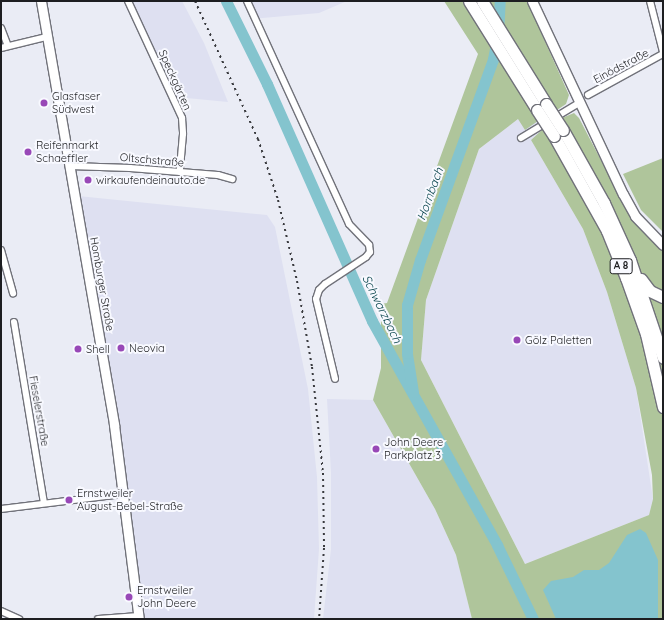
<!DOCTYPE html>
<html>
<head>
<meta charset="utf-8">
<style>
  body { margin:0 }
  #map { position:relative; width:664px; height:620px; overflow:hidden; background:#eaecf5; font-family:Quicksand,sans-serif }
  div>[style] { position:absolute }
  .built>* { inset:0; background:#dee0f1 }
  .green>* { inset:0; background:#afc59b }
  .water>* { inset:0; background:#84c4ce }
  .river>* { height:11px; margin:-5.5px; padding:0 5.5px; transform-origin:5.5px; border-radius:5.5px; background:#84c4ce }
  .roads { filter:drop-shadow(1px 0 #71727a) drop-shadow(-1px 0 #71727a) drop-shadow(0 1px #71727a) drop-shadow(0 -1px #71727a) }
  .street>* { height:6px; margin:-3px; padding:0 3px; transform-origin:3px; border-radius:3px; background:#fff }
  .secondary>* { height:9px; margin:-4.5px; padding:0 4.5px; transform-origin:4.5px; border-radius:4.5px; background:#fff }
  .highway>* { height:11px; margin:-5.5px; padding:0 5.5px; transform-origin:5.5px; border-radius:5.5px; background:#fff }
  .rail>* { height:2px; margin-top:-1px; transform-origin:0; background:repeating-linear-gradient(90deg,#393a3e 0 2px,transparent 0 6px) }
  .bridges { filter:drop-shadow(1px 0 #71727a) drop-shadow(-1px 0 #71727a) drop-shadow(0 1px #71727a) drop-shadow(0 -1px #71727a) }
  .highway-bridge>* { height:11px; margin:-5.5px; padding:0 5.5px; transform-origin:5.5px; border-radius:5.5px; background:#fff }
  .dots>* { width:11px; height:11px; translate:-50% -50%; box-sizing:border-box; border:2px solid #f8f9ff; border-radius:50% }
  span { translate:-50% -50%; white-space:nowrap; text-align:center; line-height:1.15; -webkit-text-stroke:4px #f8f9ff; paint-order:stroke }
  .shield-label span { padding:1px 3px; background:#f8f9ff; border:1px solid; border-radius:3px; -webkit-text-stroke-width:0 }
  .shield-label { font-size:10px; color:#1d1e21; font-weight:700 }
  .street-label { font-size:11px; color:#1d1e21 }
  .poi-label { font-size:11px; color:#1d1e21 }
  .left { translate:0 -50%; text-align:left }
  .water-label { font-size:12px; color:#0b464e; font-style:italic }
  .frame { position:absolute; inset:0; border:2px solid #1d1e21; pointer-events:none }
</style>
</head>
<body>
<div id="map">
  <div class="built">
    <div style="clip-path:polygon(131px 1px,182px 1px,204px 43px,228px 102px,176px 97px)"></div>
    <div style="clip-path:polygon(242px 1px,347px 1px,319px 13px,251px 19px)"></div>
    <div style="clip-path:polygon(518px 119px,538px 121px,543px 129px,531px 140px,583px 229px,607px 292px,636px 388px,653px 499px,649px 515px,525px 564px,421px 360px,426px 300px,479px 149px)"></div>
    <div style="clip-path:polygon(78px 196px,267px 215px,275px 227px,308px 389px,317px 477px,319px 549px,314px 619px,144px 619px,118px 429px)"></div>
    <div style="clip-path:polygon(327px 399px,373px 400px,435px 509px,456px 555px,472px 619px,323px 619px,331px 549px,331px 473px)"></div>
  </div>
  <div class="green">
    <div style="clip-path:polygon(evenodd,444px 1px,527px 1px,569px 95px,566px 104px,557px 110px,551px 101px,533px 113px,538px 121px,525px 130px,518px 119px,479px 149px,426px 300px,421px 360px,525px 564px,649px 515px,653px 499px,652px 475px,636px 388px,607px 292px,583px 229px,531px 140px,543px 129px,549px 139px,554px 136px,568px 127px,562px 118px,574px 113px,579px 118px,631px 218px,650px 226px,663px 238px,663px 619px,472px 619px,456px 555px,435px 509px,373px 400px,381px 368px,381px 304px,387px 303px,478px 54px,444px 1px,490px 2px,520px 52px,512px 81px,479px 28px,490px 2px)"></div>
    <div style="clip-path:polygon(663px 158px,663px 232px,641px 210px,623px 174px)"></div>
  </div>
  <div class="water">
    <div style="clip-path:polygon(640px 529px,646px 533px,658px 560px,658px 619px,556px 619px,543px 590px,551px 581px,573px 577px,584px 570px,599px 570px,609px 563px,627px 535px)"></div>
  </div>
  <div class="river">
    <div style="left:226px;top:1px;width:93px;rotate:63.7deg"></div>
    <div style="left:267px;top:84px;width:259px;rotate:66.1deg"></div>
    <div style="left:372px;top:321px;width:257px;rotate:60.8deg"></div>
    <div style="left:497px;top:545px;width:82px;rotate:64.1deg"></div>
    <div style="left:413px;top:392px;width:39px;rotate:-99deg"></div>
    <div style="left:407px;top:353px;width:48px;rotate:-90deg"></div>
    <div style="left:407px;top:305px;width:47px;rotate:-73.9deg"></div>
    <div style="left:420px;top:260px;width:214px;rotate:-70deg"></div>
    <div style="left:493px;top:59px;width:25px;rotate:-79deg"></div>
    <div style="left:498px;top:34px;width:33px;rotate:-87deg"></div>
  </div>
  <div class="roads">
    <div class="street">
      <div style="left:128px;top:1px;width:129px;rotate:65.2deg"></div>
      <div style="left:182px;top:118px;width:16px;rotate:86deg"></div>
      <div style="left:183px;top:134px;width:38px;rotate:95deg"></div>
      <div style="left:247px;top:1px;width:245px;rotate:65.4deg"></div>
      <div style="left:349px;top:224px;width:29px;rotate:46deg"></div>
      <div style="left:369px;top:245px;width:7px;rotate:82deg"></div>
      <div style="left:370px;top:252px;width:6px;rotate:129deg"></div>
      <div style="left:366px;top:257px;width:49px;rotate:146.6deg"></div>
      <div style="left:325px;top:284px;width:8px;rotate:135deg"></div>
      <div style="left:319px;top:290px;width:9px;rotate:108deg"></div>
      <div style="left:316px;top:299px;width:82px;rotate:76.6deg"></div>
      <div style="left:650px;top:1px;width:53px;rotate:75.7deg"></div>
      <div style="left:1px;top:28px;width:19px;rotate:69deg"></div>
      <div style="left:1px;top:48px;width:46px;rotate:-13.7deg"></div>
      <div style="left:588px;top:95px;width:85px;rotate:-28.7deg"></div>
      <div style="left:521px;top:138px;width:68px;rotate:-31.1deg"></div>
      <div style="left:70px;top:166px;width:60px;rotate:1.9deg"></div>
      <div style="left:130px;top:168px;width:88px;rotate:4.5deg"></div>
      <div style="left:218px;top:175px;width:15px;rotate:16deg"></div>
      <div style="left:1px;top:250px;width:45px;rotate:74.4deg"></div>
      <div style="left:14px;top:322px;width:183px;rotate:80.6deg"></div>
      <div style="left:1px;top:509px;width:123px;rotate:-7deg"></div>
      <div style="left:1px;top:611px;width:20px;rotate:24deg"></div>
      <div style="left:98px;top:619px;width:41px;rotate:-4.2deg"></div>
    </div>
    <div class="secondary">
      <div style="left:41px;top:1px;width:430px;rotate:80.2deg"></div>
      <div style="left:114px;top:425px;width:196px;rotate:82.7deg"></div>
      <div style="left:532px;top:1px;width:213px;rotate:64.8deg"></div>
      <div style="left:623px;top:194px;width:25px;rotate:61deg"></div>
      <div style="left:635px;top:216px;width:40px;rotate:46deg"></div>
    </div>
    <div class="highway">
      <div style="left:469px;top:1px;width:128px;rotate:58deg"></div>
      <div style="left:482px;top:1px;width:121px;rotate:58.1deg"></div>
      <div style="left:563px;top:130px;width:84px;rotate:60.7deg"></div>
      <div style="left:604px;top:203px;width:63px;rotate:65.5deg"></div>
      <div style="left:630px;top:260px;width:103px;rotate:71.4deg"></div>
      <div style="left:554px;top:136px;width:109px;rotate:60.8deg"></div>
      <div style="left:607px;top:231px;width:51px;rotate:68deg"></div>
      <div style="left:626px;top:278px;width:59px;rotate:70.3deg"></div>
      <div style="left:646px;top:334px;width:75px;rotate:76.9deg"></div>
      <div style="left:641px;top:279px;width:15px;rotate:53deg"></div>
      <div style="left:650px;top:291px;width:14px;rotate:25deg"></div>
    </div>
  </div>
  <div class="rail">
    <div style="left:195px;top:1px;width:152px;rotate:65.5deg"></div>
    <div style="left:258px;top:139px;width:64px;rotate:71.8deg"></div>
    <div style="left:278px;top:200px;width:83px;rotate:76.8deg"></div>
    <div style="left:297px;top:281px;width:87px;rotate:80.1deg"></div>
    <div style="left:312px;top:367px;width:107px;rotate:84.1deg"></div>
    <div style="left:323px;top:473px;width:75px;rotate:89.2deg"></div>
    <div style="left:324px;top:548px;width:71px;rotate:94deg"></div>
  </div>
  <div class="bridges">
    <div class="highway-bridge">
      <div style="left:546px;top:104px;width:31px;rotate:57deg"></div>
      <div style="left:537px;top:110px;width:31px;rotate:57deg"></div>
    </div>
  </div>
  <div class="dots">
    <div style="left:44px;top:103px;background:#9848b7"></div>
    <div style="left:28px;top:152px;background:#9848b7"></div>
    <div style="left:88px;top:180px;background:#9848b7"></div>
    <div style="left:517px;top:340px;background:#9848b7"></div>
    <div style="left:121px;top:348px;background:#9848b7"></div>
    <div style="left:78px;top:349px;background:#9848b7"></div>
    <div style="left:376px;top:449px;background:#9848b7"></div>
    <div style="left:69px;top:500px;background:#9848b7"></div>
    <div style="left:129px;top:597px;background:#9848b7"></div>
  </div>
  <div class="shield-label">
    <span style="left:621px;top:266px">A 8</span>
  </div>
  <div class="street-label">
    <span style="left:621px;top:66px;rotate:-28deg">Einödstraße</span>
    <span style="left:175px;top:80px;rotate:66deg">Speckgärten</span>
    <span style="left:152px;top:160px;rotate:5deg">Oltschstraße</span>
    <span style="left:102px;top:284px;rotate:80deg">Homburger Straße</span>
    <span style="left:39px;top:411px;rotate:80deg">Fieselerstraße</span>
  </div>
  <div class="poi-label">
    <span class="left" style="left:52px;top:103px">Glasfaser<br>Südwest</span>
    <span class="left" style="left:36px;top:152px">Reifenmarkt<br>Schaeffler</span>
    <span class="left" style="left:96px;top:180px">wirkaufendeinauto.de</span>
    <span class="left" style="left:525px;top:340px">Gölz Paletten</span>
    <span class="left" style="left:129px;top:348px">Neovia</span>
    <span class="left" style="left:86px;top:349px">Shell</span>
    <span class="left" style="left:384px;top:449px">John Deere<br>Parkplatz 3</span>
    <span class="left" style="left:77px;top:500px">Ernstweiler<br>August-Bebel-Straße</span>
    <span class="left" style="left:137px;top:597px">Ernstweiler<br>John Deere</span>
  </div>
  <div class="water-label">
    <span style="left:430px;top:194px;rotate:-70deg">Hornbach</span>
    <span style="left:382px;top:309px;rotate:64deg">Schwarzbach</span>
  </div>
  <div class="frame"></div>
</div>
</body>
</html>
